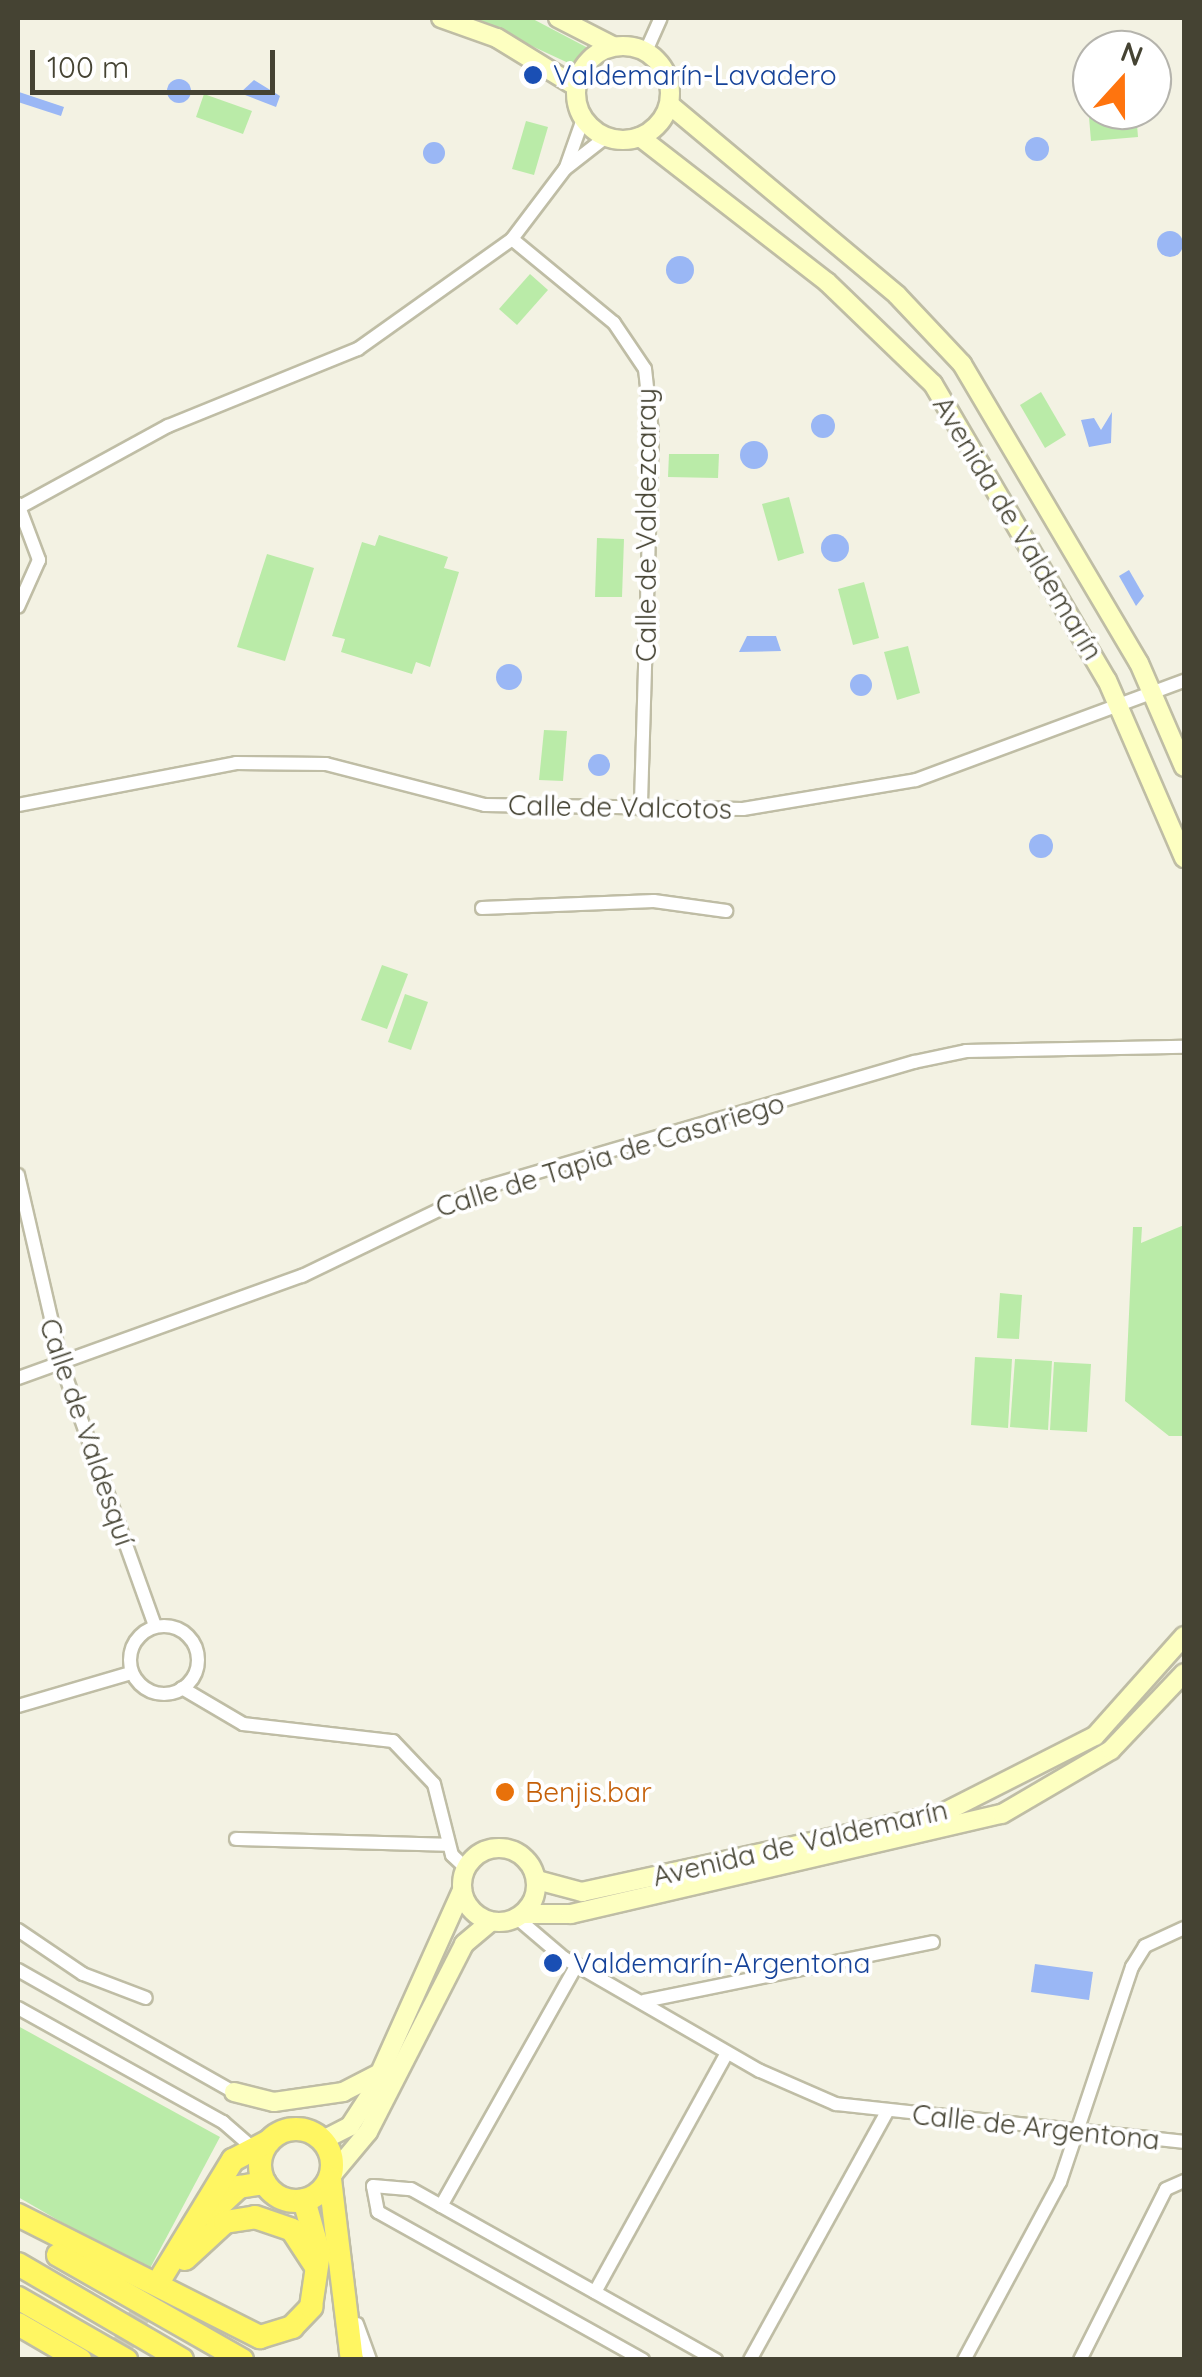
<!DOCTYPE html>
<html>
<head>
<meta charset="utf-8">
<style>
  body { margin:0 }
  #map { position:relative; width:1202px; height:2377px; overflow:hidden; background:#f3f2e3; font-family:Quicksand,sans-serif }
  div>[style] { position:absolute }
  .green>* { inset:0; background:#baeba8 }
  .water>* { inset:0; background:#9ab7f5 }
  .round { border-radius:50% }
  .highway-tunnel>* { height:22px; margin-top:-11px; transform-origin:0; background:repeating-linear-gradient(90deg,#d0cfc0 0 22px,transparent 0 33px) }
  .roads { filter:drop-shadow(2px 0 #bfbda5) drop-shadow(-2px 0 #bfbda5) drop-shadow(0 2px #bfbda5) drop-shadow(0 -2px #bfbda5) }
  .street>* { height:12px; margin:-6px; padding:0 6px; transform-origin:6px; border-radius:6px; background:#fff }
  .street>.ring { margin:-6px; padding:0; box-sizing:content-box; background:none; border:12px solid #fff; border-radius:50% }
  .secondary>* { height:18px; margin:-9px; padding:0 9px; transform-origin:9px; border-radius:9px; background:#fdffc1 }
  .secondary>.ring { margin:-9px; padding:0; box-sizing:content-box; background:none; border:18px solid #fdffc1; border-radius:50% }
  .highway>* { height:22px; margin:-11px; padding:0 11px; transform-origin:11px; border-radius:11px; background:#fff662 }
  .highway>.ring { margin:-11px; padding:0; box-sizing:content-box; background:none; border:22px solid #fff662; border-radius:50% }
  .dots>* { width:28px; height:28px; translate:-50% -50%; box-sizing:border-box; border:5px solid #fff; border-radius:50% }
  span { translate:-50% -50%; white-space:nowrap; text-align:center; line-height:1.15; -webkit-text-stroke:8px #fff; paint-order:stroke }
  .transit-label { font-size:28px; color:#164399 }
  .left { translate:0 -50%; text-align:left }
  .street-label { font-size:28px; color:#454333 }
  .food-label { font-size:28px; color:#c56008 }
  .frame { position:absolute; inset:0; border:20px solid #454333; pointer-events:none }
  .north { position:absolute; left:1072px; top:30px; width:100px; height:100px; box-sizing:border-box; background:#fff; border:2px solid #b5b4ad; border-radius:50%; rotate:21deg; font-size:28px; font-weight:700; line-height:40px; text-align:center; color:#454333 }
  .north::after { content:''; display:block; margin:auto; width:35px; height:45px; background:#ff740e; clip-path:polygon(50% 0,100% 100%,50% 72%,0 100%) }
  .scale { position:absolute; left:30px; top:50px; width:245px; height:45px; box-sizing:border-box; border:5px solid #454333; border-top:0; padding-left:12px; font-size:30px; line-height:35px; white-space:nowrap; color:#454333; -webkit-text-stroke:8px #fff; paint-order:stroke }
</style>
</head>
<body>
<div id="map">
  <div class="green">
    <div style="clip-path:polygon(471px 18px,531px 18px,588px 48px,577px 67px)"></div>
    <div style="clip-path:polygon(204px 94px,252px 111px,243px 134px,196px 117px)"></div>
    <div style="clip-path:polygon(1136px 113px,1138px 137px,1091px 141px,1089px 117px)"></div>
    <div style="clip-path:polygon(526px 121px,548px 127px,534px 175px,512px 169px)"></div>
    <div style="clip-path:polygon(530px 274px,548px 290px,517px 325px,499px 309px)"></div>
    <div style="clip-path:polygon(1041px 392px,1066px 435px,1045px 448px,1020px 405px)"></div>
    <div style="clip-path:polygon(669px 454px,719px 454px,718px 478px,668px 477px)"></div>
    <div style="clip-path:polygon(789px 497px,804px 553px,778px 561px,762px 504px)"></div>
    <div style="clip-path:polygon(379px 535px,448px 557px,444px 568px,459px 572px,430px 667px,416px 662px,412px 674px,341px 652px,345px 639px,332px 636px,362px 542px,375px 546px)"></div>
    <div style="clip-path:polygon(597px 538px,624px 539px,622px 597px,595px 597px)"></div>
    <div style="clip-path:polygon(267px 554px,314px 568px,285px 661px,237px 647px)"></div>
    <div style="clip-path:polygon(864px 582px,879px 638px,853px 645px,838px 589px)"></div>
    <div style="clip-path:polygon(908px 646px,920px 693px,897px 700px,884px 652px)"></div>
    <div style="clip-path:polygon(544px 730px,567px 731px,563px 781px,539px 780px)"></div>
    <div style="clip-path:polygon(382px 965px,408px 974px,387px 1029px,361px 1020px)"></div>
    <div style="clip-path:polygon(405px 994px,428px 1002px,411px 1050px,388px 1042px)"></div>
    <div style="clip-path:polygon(1184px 1225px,1184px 1436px,1169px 1436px,1125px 1401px,1133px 1227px,1142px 1227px,1141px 1243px)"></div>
    <div style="clip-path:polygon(1000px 1293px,1022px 1295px,1019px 1339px,997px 1338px)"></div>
    <div style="clip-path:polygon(975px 1357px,1012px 1359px,1008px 1428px,971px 1425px)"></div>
    <div style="clip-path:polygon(1015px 1359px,1052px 1361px,1048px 1430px,1010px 1427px)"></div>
    <div style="clip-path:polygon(1054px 1362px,1091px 1364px,1087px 1432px,1050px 1430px)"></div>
    <div style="clip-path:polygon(18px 2026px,220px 2137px,148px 2272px,18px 2197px)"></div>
  </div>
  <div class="water">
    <div class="round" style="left:167px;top:79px;width:24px;height:24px"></div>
    <div style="clip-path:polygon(254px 80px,280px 96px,276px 107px,240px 93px)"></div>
    <div style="clip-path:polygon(19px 92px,64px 107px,61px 116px,18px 102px)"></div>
    <div class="round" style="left:1025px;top:137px;width:24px;height:24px"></div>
    <div class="round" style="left:423px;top:142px;width:22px;height:22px"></div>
    <div class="round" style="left:1157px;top:231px;width:26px;height:26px"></div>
    <div class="round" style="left:666px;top:256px;width:28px;height:28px"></div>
    <div style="clip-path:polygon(1112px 412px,1111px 443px,1089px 447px,1081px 420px,1094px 418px,1101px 430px)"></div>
    <div class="round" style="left:811px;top:414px;width:24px;height:24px"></div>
    <div class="round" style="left:740px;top:441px;width:28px;height:28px"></div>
    <div class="round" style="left:821px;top:534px;width:28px;height:28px"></div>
    <div style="clip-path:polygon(1129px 570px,1144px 596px,1136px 606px,1119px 576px)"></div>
    <div style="clip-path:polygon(747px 636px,776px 636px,781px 651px,739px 652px)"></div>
    <div class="round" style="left:496px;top:664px;width:26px;height:26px"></div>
    <div class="round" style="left:850px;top:674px;width:22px;height:22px"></div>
    <div class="round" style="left:588px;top:754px;width:22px;height:22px"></div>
    <div class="round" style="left:1029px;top:834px;width:24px;height:24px"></div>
    <div style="clip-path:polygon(1035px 1964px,1093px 1972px,1089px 2000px,1031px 1992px)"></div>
  </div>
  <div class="highway-tunnel">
    <div style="left:114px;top:2360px;width:83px;rotate:-60.3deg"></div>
  </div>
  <div class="roads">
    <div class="street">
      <div style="left:646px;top:51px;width:36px;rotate:-66deg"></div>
      <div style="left:566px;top:167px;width:51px;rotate:-70.5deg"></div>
      <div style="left:512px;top:239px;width:132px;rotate:39.5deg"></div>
      <div style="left:614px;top:323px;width:55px;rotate:56deg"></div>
      <div style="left:645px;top:369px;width:63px;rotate:83.7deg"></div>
      <div style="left:652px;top:432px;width:377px;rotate:91.7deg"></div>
      <div style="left:18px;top:504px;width:60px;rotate:69.4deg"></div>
      <div style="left:39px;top:560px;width:51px;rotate:114.1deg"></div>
      <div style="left:18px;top:508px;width:171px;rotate:-28.7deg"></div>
      <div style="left:168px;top:426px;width:205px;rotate:-22.1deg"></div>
      <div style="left:358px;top:349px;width:189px;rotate:-35.5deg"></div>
      <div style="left:512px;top:239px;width:88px;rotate:-52.9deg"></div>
      <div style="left:565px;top:169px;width:52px;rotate:-38deg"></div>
      <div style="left:18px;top:805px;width:222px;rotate:-10.9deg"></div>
      <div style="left:236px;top:763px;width:90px;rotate:0.6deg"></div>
      <div style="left:326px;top:764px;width:164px;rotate:14.5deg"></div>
      <div style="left:485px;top:805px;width:258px;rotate:0.9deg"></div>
      <div style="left:743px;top:809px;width:175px;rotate:-9.5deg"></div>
      <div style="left:916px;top:780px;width:286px;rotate:-20.3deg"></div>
      <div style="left:482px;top:908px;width:172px;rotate:-2.3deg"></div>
      <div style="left:654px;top:901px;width:73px;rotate:7.9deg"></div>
      <div style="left:18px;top:1175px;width:196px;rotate:77deg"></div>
      <div style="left:62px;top:1366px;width:276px;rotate:70.3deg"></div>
      <div style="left:18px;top:1378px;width:302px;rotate:-19.8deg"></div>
      <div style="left:302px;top:1276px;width:204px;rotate:-25.8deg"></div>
      <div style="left:486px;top:1187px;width:446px;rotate:-16.3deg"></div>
      <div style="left:914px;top:1062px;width:53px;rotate:-11.9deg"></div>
      <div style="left:966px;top:1051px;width:218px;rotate:-1.1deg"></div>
      <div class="ring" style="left:130px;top:1626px;width:56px;height:56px"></div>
      <div style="left:182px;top:1688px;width:71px;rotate:30.5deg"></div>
      <div style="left:243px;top:1724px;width:151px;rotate:6.5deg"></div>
      <div style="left:393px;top:1741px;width:59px;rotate:46.4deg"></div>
      <div style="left:434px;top:1784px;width:73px;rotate:75.8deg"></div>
      <div style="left:452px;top:1855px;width:18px;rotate:43deg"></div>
      <div style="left:18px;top:1706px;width:118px;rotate:-16.3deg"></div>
      <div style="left:236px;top:1839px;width:213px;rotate:1.6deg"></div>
      <div style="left:517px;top:1918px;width:62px;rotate:40.4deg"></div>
      <div style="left:564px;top:1958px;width:226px;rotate:30deg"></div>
      <div style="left:760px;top:2071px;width:83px;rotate:23.5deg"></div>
      <div style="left:836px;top:2104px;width:350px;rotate:6.2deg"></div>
      <div style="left:18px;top:1930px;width:78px;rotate:34.1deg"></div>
      <div style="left:83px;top:1974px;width:67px;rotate:20.9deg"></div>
      <div style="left:18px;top:1970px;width:248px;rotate:29.5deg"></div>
      <div style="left:644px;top:2001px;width:295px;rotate:-11.5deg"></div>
      <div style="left:18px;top:2008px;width:235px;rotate:29.1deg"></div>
      <div style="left:223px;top:2122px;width:35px;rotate:41deg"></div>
      <div style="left:441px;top:2206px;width:277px;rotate:-60.6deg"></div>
      <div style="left:595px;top:2292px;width:273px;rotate:-61.1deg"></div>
      <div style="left:357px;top:2324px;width:38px;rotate:70deg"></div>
      <div style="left:643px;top:2360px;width:304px;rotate:-150.8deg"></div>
      <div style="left:378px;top:2212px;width:26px;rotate:-101deg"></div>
      <div style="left:373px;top:2186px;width:38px;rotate:5deg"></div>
      <div style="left:411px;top:2189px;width:350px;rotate:29.3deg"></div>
      <div style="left:750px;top:2360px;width:283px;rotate:-61.1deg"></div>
      <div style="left:964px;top:2360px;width:202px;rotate:-61.7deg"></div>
      <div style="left:1060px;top:2182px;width:227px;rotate:-71.5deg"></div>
      <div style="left:1132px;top:1967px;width:25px;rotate:-58deg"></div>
      <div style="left:1145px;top:1946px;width:43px;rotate:-24.8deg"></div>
      <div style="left:1080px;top:2360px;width:191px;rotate:-63.3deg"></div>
      <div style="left:1166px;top:2189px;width:20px;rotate:-24deg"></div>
    </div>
    <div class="secondary">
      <div style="left:441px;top:18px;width:59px;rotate:19.7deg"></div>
      <div style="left:497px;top:38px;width:92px;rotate:31.6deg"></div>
      <div style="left:558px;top:18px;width:62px;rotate:27deg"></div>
      <div class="ring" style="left:576px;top:46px;width:76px;height:76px"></div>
      <div style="left:670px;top:105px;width:296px;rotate:39.9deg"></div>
      <div style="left:897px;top:295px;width:95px;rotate:46.7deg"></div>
      <div style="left:962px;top:364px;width:347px;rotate:59.4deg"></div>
      <div style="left:1139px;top:663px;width:113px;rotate:66.6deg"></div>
      <div style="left:640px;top:137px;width:237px;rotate:37.8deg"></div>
      <div style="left:827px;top:282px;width:147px;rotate:43.9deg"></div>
      <div style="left:933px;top:384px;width:343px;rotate:59.6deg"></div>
      <div style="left:1107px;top:680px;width:194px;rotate:66.6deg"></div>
      <div class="ring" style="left:462px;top:1848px;width:56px;height:56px"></div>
      <div style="left:537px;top:1880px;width:47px;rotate:14.9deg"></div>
      <div style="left:582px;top:1892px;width:370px;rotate:-12.3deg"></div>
      <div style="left:943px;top:1813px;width:170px;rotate:-26.9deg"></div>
      <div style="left:1095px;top:1736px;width:134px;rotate:-48.3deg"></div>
      <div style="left:524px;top:1914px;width:47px"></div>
      <div style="left:571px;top:1914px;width:442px;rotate:-13.1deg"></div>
      <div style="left:1002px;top:1814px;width:126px;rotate:-30.4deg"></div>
      <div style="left:1111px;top:1750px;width:106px;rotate:-46.5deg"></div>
      <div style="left:234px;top:2092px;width:41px;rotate:14deg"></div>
      <div style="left:274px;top:2102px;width:70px;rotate:-8.2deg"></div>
      <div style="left:343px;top:2092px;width:42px;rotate:-27.2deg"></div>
      <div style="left:323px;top:2140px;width:30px;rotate:-27deg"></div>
      <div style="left:350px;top:2126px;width:37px;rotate:-57deg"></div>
      <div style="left:370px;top:2095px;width:225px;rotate:-65.8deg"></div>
      <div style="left:332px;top:2175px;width:56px;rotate:-50.1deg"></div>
      <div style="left:368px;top:2132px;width:211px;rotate:-62.9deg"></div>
      <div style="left:464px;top:1944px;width:35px;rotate:-40deg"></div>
    </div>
    <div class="highway">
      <div class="ring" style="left:260px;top:2129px;width:50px;height:50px"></div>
      <div style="left:330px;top:2179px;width:182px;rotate:83.1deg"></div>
      <div style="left:210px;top:2214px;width:40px;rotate:-43deg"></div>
      <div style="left:239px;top:2187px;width:26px;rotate:-9deg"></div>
      <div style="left:18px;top:2215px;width:271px;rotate:26.8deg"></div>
      <div style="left:260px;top:2337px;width:34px;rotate:-17deg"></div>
      <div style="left:292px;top:2327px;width:28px;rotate:-46deg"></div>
      <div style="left:311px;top:2307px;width:55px;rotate:-81.6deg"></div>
      <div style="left:319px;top:2253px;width:55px;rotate:-105.8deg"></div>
      <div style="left:58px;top:2255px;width:212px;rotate:29.7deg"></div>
      <div style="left:185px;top:2259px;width:54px;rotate:-42.8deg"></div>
      <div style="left:225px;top:2222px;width:30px;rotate:-9deg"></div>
      <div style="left:255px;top:2217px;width:39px;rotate:19deg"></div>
      <div style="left:292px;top:2230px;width:42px;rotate:56.7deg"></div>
      <div style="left:18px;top:2264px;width:190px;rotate:30.3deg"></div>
      <div style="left:159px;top:2281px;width:142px;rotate:-58.6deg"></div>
      <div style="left:233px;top:2160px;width:41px;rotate:-27.8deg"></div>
      <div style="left:18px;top:2298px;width:125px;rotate:29.9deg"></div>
      <div style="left:18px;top:2324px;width:72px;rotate:30.1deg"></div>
    </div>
  </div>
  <div class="dots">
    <div style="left:533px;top:75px;background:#1a4fb4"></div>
    <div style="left:505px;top:1792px;background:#e8710a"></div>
    <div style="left:553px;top:1963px;background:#1a4fb4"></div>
  </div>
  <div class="transit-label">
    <span class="left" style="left:553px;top:75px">Valdemarín-Lavadero</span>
    <span class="left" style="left:573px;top:1963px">Valdemarín-Argentona</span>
  </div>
  <div class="street-label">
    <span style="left:646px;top:525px;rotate:-90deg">Calle de Valdezcaray</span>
    <span style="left:1018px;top:528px;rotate:59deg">Avenida de Valdemarín</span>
    <span style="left:620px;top:807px;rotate:1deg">Calle de Valcotos</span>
    <span style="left:610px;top:1155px;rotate:-17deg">Calle de Tapia de Casariego</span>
    <span style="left:87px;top:1432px;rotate:71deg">Calle de Valdesquí</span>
    <span style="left:800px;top:1843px;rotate:-13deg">Avenida de Valdemarín</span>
    <span style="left:1036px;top:2127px;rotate:6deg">Calle de Argentona</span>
  </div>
  <div class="food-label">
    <span class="left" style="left:525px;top:1792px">Benjis.bar</span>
  </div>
  <div class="frame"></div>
  <div class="north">N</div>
  <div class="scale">100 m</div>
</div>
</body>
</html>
